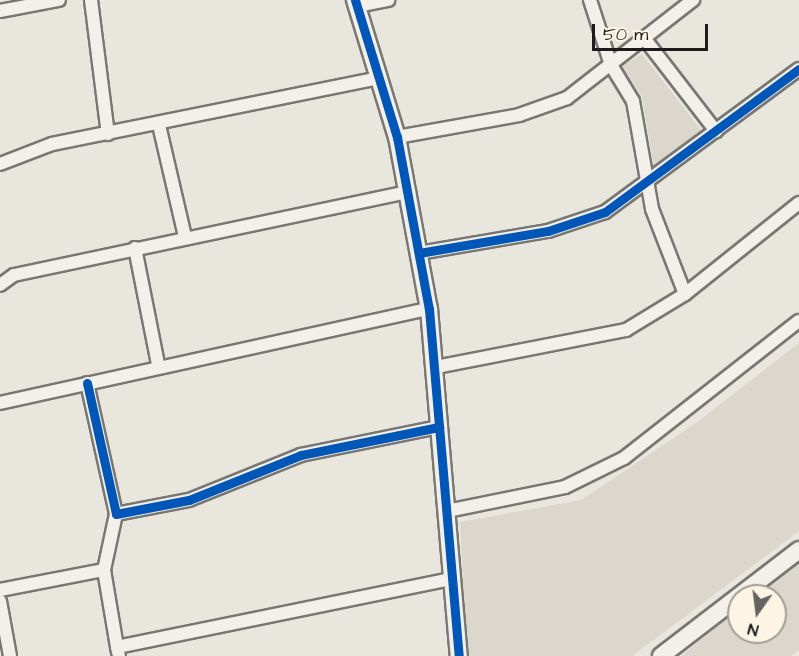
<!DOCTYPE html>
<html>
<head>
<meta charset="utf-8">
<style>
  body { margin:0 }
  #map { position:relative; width:799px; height:656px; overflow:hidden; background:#e9e6de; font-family:"Architects Daughter",sans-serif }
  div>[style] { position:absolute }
  .green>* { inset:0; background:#dbd7cc }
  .roads { filter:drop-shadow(2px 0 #787773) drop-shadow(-2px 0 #787773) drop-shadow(0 2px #787773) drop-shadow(0 -2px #787773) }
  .street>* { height:12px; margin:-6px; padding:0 6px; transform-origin:6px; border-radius:6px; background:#f3f0ea }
  .secondary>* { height:16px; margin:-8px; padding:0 8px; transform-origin:8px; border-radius:8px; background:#f3f0ea }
  .cycleway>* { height:9px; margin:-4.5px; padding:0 4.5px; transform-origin:4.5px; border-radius:4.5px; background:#0057b8 }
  span { translate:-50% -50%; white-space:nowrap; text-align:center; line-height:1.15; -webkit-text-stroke:4.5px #fcf5e5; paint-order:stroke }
  .north { position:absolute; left:727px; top:584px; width:60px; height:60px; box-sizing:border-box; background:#fcf5e5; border:2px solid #a29e95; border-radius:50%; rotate:194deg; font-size:16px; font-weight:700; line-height:24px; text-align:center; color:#1c1c1c }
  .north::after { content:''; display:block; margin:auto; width:21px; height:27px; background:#646360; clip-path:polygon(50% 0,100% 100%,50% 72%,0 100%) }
  .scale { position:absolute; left:592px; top:24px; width:116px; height:27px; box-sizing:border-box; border:3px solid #1c1c1c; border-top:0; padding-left:8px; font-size:18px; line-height:21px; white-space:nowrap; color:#1c1c1c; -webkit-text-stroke:4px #fcf5e5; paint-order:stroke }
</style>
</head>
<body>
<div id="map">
  <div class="green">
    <div style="clip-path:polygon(642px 54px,704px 134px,655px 174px,642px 97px,622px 66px)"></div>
    <div style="clip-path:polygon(799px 343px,799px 531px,632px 656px,467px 656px,460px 522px,581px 500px,696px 423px)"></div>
    <div style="clip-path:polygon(799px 561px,799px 650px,791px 656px,681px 656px,739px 609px,739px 632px,775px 632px,775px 596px,755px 596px)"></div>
  </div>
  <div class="roads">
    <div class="street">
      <div style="left:91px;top:0;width:135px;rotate:82.8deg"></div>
      <div style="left:590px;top:0;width:68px;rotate:72.1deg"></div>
      <div style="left:611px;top:65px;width:42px;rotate:58.6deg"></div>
      <div style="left:633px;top:101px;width:110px;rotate:80deg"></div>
      <div style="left:652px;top:209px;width:91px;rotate:68.8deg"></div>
      <div style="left:357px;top:6px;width:32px;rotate:-11deg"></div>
      <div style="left:0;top:11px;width:60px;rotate:-10.6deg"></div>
      <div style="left:644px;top:38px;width:118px;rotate:52.3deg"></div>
      <div style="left:159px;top:125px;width:115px;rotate:76.9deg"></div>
      <div style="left:397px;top:137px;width:124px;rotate:-10.2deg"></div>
      <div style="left:519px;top:115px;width:51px;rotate:-19.5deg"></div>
      <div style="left:567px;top:98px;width:160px;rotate:-37.9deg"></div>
      <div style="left:0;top:164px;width:56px;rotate:-21deg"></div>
      <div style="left:52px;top:144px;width:333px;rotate:-11.4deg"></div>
      <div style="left:135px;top:248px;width:118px;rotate:78.8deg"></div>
      <div style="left:419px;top:253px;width:131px;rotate:-9.7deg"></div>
      <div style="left:548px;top:231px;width:60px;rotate:-18.4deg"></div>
      <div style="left:605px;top:212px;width:241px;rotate:-36.4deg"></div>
      <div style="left:0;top:285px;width:17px;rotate:-36deg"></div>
      <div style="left:14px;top:275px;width:404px;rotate:-11.9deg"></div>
      <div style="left:436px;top:367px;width:194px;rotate:-11deg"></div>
      <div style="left:626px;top:330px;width:69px;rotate:-31.4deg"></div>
      <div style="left:685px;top:294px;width:146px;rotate:-38.6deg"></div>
      <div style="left:87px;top:383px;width:134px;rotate:77.5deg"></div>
      <div style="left:116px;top:514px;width:74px;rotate:-10.9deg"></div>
      <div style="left:189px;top:500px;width:121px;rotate:-21.9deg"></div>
      <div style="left:301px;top:455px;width:141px;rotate:-11.5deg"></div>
      <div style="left:0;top:403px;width:439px;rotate:-12.4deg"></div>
      <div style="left:447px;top:511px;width:120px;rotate:-11.5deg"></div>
      <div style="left:565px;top:487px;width:66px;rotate:-26.2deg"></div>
      <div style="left:624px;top:458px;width:222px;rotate:-38.1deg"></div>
      <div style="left:116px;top:514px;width:57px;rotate:102.1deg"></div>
      <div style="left:104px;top:570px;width:78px;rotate:80.4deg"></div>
      <div style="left:0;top:590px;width:106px;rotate:-10.9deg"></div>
      <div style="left:0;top:601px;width:56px;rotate:79.7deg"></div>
      <div style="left:119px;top:656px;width:9px;rotate:-103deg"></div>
      <div style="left:117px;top:647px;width:340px;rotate:-11.5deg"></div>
    </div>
    <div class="secondary">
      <div style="left:355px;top:0;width:143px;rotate:73deg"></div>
      <div style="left:397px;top:137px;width:175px;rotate:79.5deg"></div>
      <div style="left:429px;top:309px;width:348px;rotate:85.1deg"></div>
      <div style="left:661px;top:656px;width:174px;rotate:-37.5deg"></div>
    </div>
  </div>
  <div class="cycleway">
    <div style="left:355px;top:0;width:143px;rotate:73deg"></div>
    <div style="left:397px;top:137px;width:175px;rotate:79.5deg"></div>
    <div style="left:429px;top:309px;width:348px;rotate:85.1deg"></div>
    <div style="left:419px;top:253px;width:131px;rotate:-9.7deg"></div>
    <div style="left:548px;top:231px;width:60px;rotate:-18.4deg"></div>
    <div style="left:605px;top:212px;width:241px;rotate:-36.4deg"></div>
    <div style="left:87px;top:383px;width:134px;rotate:77.5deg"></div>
    <div style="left:116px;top:514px;width:74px;rotate:-10.9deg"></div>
    <div style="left:189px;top:500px;width:121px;rotate:-21.9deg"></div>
    <div style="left:301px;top:455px;width:141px;rotate:-11.5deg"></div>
  </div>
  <div class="north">N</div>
  <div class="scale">50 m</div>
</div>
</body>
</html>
